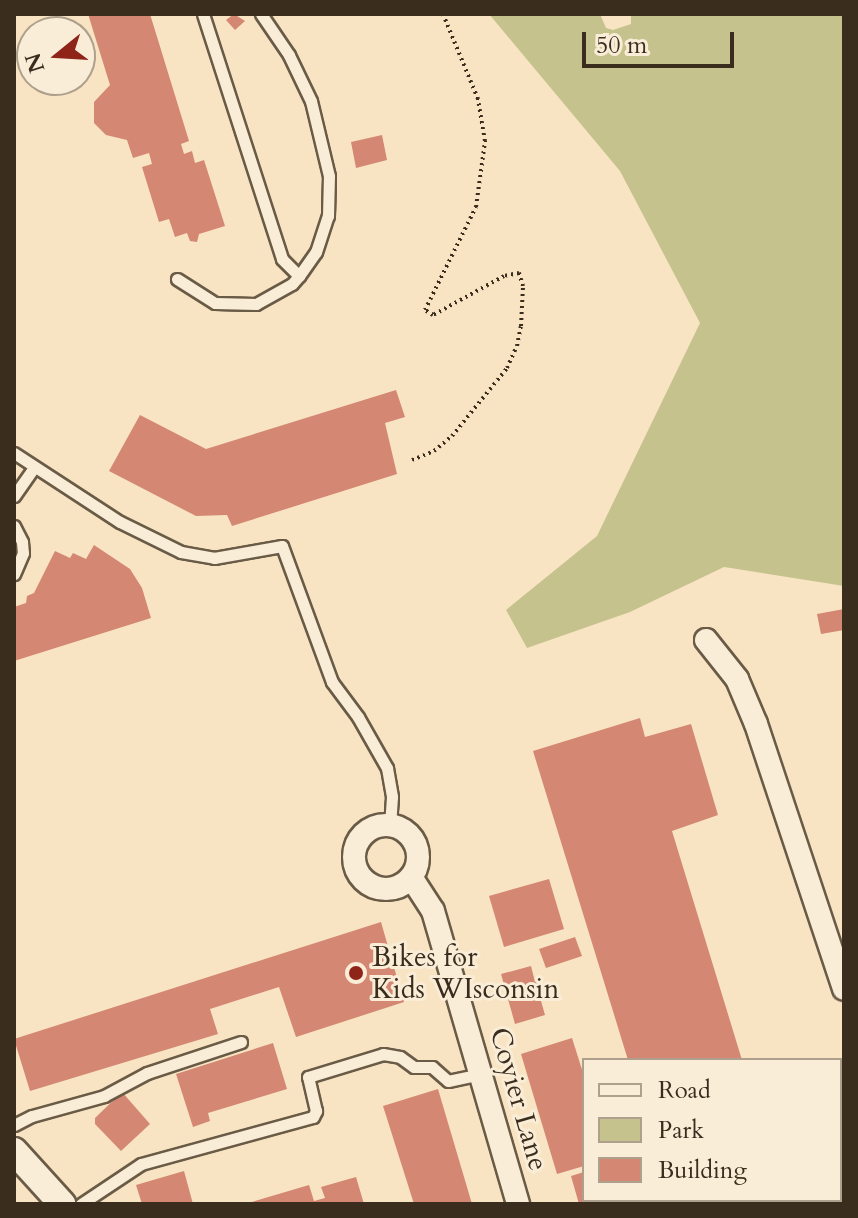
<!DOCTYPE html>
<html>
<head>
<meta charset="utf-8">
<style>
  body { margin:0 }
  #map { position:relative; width:858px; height:1218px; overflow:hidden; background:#f8e4c2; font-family:Cardo,serif }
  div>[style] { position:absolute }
  .green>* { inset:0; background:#c5c28e }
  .building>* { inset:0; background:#d48772 }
  .path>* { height:4px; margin-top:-2px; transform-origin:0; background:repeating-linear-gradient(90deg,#3b2d1e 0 2px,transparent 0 6px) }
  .roads { filter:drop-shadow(2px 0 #6a5b47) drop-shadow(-2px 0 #6a5b47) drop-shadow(0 2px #6a5b47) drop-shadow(0 -2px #6a5b47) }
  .service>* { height:11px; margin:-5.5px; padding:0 5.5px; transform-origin:5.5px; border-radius:5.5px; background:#faedd7 }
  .minor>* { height:22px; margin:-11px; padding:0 11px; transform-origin:11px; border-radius:11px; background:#faedd7 }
  .minor>.ring { margin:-11px; padding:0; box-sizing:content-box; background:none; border:22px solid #faedd7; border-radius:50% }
  .tertiary>* { height:26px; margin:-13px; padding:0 13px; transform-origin:13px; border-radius:13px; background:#faedd7 }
  .dots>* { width:22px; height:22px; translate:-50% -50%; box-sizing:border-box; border:4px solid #faedd7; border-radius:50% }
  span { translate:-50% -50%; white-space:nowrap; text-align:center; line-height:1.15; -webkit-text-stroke:6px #faedd7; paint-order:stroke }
  .poi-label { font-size:28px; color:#3b2d1e }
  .left { translate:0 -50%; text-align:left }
  .street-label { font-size:28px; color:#3b2d1e }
  .frame { position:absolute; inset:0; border:16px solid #3b2d1e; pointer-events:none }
  .legend { position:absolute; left:582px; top:1058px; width:260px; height:144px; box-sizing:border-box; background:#faedd7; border:2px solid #aea08d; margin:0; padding:10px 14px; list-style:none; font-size:24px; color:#3b2d1e }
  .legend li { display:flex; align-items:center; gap:16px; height:40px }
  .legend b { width:40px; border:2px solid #aea08d }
  .north { position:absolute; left:16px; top:16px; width:80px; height:80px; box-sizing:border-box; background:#faedd7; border:2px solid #aea08d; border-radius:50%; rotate:252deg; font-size:22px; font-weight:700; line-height:32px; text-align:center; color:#3b2d1e }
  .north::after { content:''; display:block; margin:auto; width:28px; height:36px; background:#8f2418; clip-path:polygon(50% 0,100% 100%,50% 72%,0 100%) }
  .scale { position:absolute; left:582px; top:32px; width:152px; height:36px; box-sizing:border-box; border:4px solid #3b2d1e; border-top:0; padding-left:10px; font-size:24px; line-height:28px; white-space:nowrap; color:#3b2d1e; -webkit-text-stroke:6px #faedd7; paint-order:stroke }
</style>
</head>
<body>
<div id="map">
  <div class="green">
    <div style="clip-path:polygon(489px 14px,600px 14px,606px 28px,613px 30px,631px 24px,631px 14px,844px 14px,844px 586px,724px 567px,630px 612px,527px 648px,506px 610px,597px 536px,700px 323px,620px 171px)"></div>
  </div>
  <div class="building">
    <div style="clip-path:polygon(88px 14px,150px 14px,189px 141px,181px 144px,184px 154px,192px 151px,195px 163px,204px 160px,225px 226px,199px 234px,197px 242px,190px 241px,187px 233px,175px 237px,169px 219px,159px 222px,142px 167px,152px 164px,149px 153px,133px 158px,127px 140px,106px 135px,94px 123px,94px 102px,110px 85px)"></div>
    <div style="clip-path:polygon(234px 14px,245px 21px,235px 30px,226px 20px)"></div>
    <div style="clip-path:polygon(382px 135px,387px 160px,356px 168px,351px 142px)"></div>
    <div style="clip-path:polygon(396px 390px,405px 417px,385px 423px,397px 474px,232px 526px,227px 515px,196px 516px,109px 471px,140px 415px,206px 449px)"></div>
    <div style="clip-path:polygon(94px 545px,130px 569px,142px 588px,151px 618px,14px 661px,14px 607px,26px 603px,27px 596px,34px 593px,55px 551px,70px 558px,73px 553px,86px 559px)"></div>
    <div style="clip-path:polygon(844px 609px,844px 630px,821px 634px,817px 614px)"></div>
    <div style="clip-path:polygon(640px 718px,645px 737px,691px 724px,718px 815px,672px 831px,742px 1060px,628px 1060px,533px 751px)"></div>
    <div style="clip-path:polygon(549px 879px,564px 929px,504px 947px,489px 896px)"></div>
    <div style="clip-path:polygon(381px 922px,404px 1002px,296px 1037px,279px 987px,210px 1009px,218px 1034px,30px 1091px,14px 1039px)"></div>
    <div style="clip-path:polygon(575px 937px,582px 956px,546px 968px,539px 949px)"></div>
    <div style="clip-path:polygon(531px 966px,535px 982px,540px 981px,544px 993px,539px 994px,545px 1015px,515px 1024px,501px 974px)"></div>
    <div style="clip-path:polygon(572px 1038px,584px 1076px,584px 1166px,557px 1174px,521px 1054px)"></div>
    <div style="clip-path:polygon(273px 1043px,287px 1089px,208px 1113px,210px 1121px,193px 1127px,176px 1074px)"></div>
    <div style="clip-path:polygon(438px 1089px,472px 1204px,414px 1204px,383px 1106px)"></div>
    <div style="clip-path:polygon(122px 1092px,150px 1124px,121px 1151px,95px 1124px,95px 1118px)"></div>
    <div style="clip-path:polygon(184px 1171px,193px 1204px,142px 1204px,136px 1185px)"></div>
    <div style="clip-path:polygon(584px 1172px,584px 1200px,596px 1200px,597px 1204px,579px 1204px,571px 1176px)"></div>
    <div style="clip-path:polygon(356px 1177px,364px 1204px,245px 1204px,309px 1185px,314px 1201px,325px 1198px,321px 1187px)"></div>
  </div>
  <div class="path">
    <div style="left:412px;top:460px;width:24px;rotate:-22deg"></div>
    <div style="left:434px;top:451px;width:23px;rotate:-40deg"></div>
    <div style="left:452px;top:436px;width:87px;rotate:-51deg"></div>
    <div style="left:507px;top:368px;width:24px;rotate:-66deg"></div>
    <div style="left:517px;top:346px;width:20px;rotate:-79deg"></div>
    <div style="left:521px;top:326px;width:40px;rotate:-87.1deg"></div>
    <div style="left:523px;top:286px;width:14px;rotate:-107deg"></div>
    <div style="left:519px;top:273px;width:15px;rotate:169deg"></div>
    <div style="left:504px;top:276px;width:81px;rotate:151.2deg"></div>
    <div style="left:433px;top:315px;width:9px;rotate:-148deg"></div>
    <div style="left:425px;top:310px;width:115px;rotate:-63.7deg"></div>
    <div style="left:476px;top:207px;width:67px;rotate:-82.2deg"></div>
    <div style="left:485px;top:141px;width:43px;rotate:-99.5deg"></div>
    <div style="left:478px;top:99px;width:92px;rotate:-112.4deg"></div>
  </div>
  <div class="roads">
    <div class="service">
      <div style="left:203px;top:14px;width:257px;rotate:72.1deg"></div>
      <div style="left:282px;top:259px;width:24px;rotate:45deg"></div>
      <div style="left:299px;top:276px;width:29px;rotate:-55deg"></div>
      <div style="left:316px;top:252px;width:38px;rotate:-72deg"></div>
      <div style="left:328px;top:216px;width:40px;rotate:-88.6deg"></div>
      <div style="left:329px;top:176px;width:77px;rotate:-103.5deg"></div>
      <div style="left:311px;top:101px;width:51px;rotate:-115.6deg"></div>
      <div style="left:289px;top:55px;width:50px;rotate:-124.3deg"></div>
      <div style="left:177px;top:279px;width:45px;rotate:32.3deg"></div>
      <div style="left:215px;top:303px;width:41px;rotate:1.4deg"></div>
      <div style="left:256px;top:304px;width:41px;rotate:-29.1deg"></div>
      <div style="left:292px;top:284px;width:11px;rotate:-49deg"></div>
      <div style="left:14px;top:453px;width:126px;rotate:33.1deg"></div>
      <div style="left:120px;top:522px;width:68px;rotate:26.2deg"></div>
      <div style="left:181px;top:552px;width:34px;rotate:10deg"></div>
      <div style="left:214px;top:558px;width:69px;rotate:-10deg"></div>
      <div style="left:282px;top:546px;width:145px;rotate:69.8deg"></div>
      <div style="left:332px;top:682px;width:44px;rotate:53.4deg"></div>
      <div style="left:358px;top:717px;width:59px;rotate:60.4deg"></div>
      <div style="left:387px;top:768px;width:29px;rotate:80deg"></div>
      <div style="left:392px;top:797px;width:28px;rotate:94deg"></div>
      <div style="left:14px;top:496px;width:35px;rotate:-55deg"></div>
      <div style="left:14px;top:526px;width:18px;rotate:63deg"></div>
      <div style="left:22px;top:542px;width:11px;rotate:85deg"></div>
      <div style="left:23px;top:553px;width:23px;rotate:113deg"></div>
      <div style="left:14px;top:1125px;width:20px;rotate:-27deg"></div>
      <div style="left:32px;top:1116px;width:75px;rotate:-15.5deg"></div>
      <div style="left:104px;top:1096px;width:49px;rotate:-28.1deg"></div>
      <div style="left:147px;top:1073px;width:99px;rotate:-18.3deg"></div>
      <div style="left:81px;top:1204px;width:72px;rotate:-33.7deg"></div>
      <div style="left:141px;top:1164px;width:178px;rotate:-15.3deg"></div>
      <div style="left:313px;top:1117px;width:7px;rotate:-63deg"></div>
      <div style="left:316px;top:1111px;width:35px;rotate:-103deg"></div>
      <div style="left:308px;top:1077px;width:78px;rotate:-17deg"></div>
      <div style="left:383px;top:1054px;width:17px;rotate:10deg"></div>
      <div style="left:400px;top:1057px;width:17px;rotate:36deg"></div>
      <div style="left:414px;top:1067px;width:18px"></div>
      <div style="left:432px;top:1067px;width:21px;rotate:41deg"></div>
      <div style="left:448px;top:1081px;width:33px;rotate:-12deg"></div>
    </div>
    <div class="minor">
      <div style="left:706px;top:640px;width:50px;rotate:51.5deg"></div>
      <div style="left:737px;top:679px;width:49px;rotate:67.1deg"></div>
      <div style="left:756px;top:724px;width:279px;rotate:71.6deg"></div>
      <div class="ring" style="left:354px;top:825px;width:42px;height:42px"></div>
      <div style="left:411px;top:877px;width:40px;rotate:57.1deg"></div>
      <div style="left:433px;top:911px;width:305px;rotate:73.8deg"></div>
    </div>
    <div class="tertiary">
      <div style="left:14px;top:1151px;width:72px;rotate:47.8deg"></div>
    </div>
  </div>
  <div class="dots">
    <div style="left:356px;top:973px;background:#8f2418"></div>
  </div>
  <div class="poi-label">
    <span class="left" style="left:372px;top:973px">Bikes for<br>Kids WIsconsin</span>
  </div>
  <div class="street-label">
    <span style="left:519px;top:1099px;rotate:74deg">Coyier Lane</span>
  </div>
  <div class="frame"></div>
  <ul class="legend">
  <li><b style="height:10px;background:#faedd7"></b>Road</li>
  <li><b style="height:22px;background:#c5c28e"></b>Park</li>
  <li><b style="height:22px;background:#d48772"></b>Building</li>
  </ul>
  <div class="north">N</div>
  <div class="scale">50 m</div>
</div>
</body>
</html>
